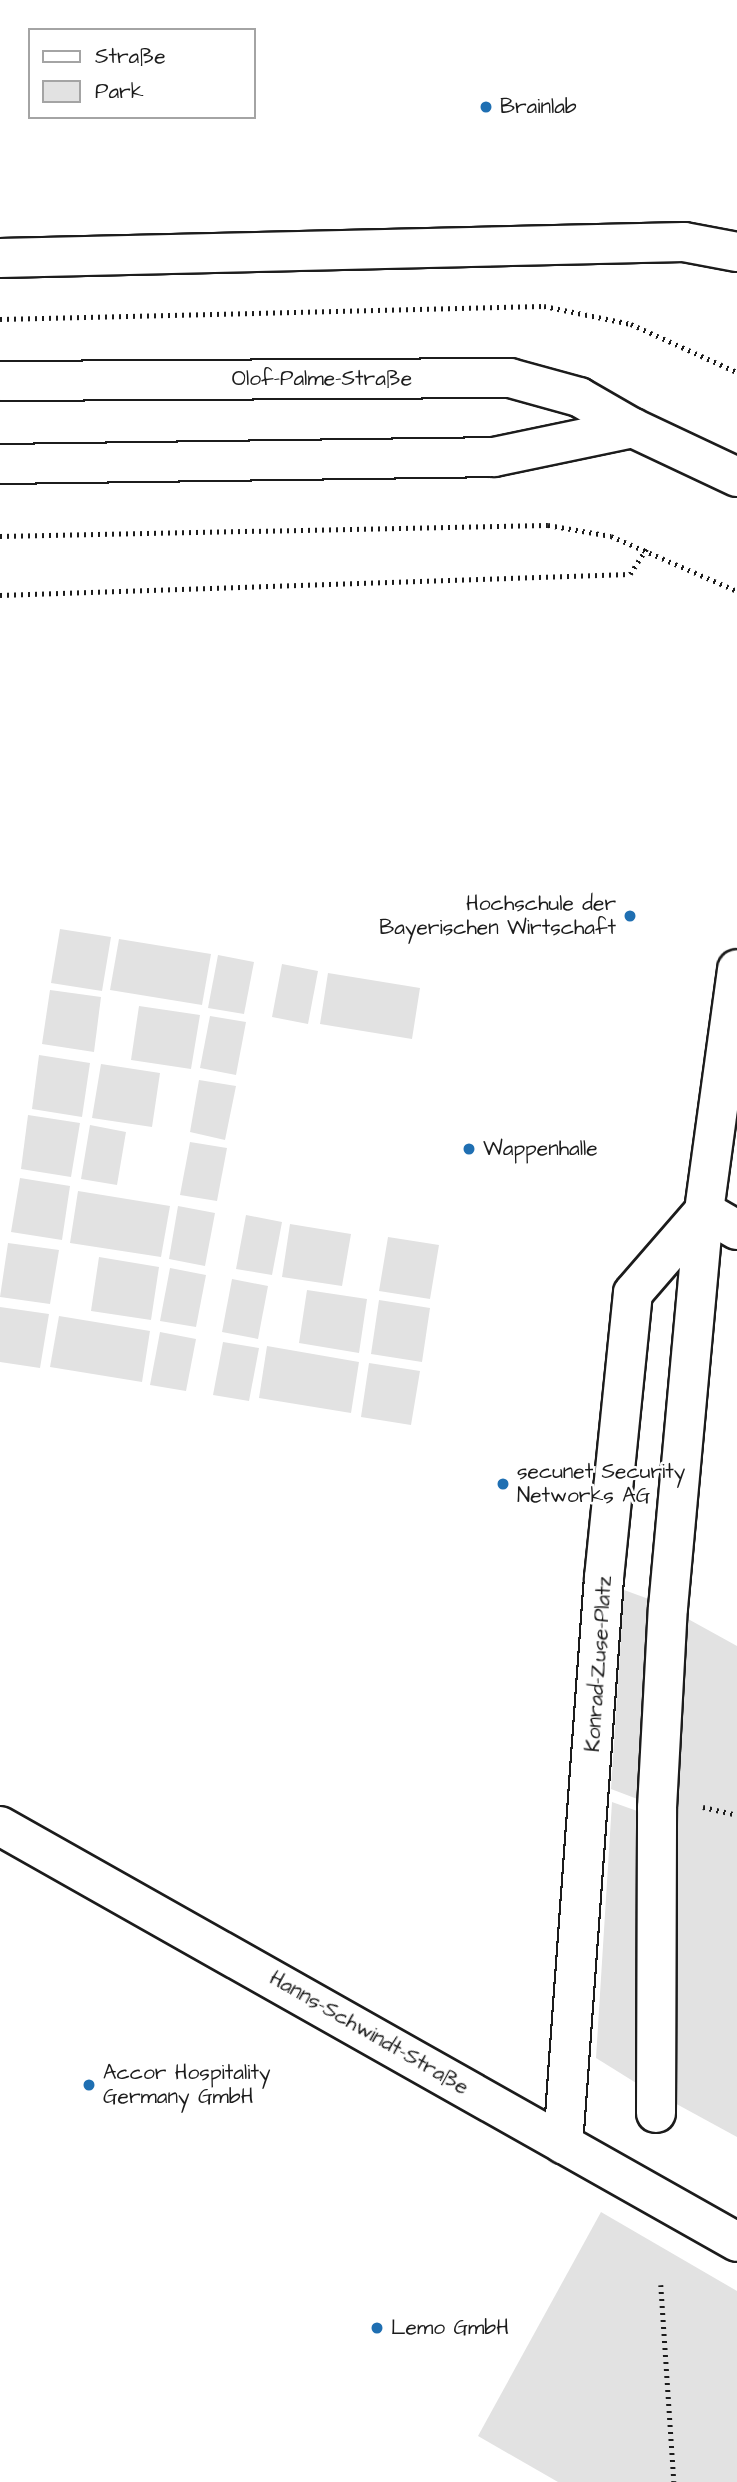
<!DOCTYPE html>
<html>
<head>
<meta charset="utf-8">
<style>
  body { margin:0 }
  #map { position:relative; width:737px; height:2482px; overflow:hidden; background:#fff; font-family:"Architects Daughter",sans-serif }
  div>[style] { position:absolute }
  .green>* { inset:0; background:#e2e2e2 }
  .path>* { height:4.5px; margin-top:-2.25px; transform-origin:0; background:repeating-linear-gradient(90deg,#1c1c1c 0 2px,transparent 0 7px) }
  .roads { filter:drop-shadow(2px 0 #1c1c1c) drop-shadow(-2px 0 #1c1c1c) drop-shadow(0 2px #1c1c1c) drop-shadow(0 -2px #1c1c1c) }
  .minor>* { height:38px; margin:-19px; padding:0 19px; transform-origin:19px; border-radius:19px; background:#fff }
  .major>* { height:38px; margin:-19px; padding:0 19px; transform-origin:19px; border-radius:19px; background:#fff }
  .dots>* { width:19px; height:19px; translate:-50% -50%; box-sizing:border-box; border:4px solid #fff; border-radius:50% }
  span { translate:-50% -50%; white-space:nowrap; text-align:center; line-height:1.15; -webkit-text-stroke:5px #fff; paint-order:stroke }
  .poi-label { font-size:21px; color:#1c1c1c }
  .left { translate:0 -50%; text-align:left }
  .right { translate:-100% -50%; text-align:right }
  .street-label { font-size:21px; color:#1c1c1c }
  .legend { position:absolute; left:28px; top:28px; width:228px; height:91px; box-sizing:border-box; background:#fff; border:2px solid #a4a4a4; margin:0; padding:9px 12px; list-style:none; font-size:21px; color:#1c1c1c }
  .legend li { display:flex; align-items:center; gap:14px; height:35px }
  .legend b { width:35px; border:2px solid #a4a4a4 }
</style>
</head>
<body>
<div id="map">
  <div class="green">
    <div style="clip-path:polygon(60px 929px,111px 937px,102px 991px,51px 983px)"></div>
    <div style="clip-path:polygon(119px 939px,211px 954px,202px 1005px,110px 990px)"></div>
    <div style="clip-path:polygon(218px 955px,254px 962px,244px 1014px,208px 1008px)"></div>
    <div style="clip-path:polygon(282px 964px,318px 971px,308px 1024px,272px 1017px)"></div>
    <div style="clip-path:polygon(328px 973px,420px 988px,412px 1039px,320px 1024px)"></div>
    <div style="clip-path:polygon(50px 990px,101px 997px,94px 1052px,42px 1044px)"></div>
    <div style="clip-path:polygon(139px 1006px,200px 1015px,191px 1069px,131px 1060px)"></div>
    <div style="clip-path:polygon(210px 1016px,246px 1022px,236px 1075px,200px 1068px)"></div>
    <div style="clip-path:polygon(39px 1055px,90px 1063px,82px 1117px,32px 1109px)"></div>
    <div style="clip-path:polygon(101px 1064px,160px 1073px,152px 1127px,92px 1118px)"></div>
    <div style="clip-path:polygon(199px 1080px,236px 1086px,225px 1140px,190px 1132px)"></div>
    <div style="clip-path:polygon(28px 1115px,80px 1123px,71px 1177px,21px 1169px)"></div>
    <div style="clip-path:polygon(90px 1125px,126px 1132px,117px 1185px,81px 1179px)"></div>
    <div style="clip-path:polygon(190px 1142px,227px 1148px,217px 1201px,180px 1195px)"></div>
    <div style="clip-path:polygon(20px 1178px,70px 1186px,62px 1240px,11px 1232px)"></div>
    <div style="clip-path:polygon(78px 1191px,170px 1206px,161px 1257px,70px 1243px)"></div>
    <div style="clip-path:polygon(178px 1206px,215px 1213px,205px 1266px,169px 1259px)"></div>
    <div style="clip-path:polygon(246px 1215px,282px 1222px,272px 1275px,236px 1269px)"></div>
    <div style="clip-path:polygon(290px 1224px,351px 1234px,342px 1286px,282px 1277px)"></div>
    <div style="clip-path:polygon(388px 1237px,439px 1245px,430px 1299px,379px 1291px)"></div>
    <div style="clip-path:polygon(8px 1243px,59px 1250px,50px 1304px,0 1297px)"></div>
    <div style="clip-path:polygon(99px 1257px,159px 1267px,151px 1320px,91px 1311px)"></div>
    <div style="clip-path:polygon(170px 1268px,206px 1275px,196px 1327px,160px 1321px)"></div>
    <div style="clip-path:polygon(232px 1279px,268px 1286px,258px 1339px,222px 1332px)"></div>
    <div style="clip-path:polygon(307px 1290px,367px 1299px,359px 1353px,299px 1343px)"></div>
    <div style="clip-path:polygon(379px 1300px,430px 1308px,422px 1362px,371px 1354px)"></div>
    <div style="clip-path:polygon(0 1307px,49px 1314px,40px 1368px,0 1362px)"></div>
    <div style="clip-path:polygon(59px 1316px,150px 1331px,142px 1382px,50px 1367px)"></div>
    <div style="clip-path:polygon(160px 1332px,196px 1339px,186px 1391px,150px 1385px)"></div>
    <div style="clip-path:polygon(223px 1342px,259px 1348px,249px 1401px,213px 1395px)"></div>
    <div style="clip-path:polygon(267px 1346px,359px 1362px,351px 1413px,259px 1398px)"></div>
    <div style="clip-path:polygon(369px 1363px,420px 1371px,411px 1425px,361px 1417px)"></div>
    <div style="clip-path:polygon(624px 1590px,657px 1602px,640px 1800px,611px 1789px)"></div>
    <div style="clip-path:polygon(679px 1614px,737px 1646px,737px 2137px,671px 2101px)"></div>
    <div style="clip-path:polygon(612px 1802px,640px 1812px,641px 2086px,596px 2058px)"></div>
    <div style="clip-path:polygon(601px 2212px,737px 2291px,737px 2482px,558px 2482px,478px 2436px)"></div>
  </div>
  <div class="path">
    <div style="left:0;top:319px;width:544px;rotate:-1.37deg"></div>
    <div style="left:544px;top:306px;width:89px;rotate:11.7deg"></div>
    <div style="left:631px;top:324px;width:116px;rotate:24.4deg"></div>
    <div style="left:0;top:536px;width:548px;rotate:-1.15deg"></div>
    <div style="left:548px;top:525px;width:64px;rotate:9.9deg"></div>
    <div style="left:611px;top:536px;width:137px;rotate:23.6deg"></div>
    <div style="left:0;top:595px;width:630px;rotate:-1.91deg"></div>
    <div style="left:630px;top:574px;width:30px;rotate:-57deg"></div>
    <div style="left:703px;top:1807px;width:35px;rotate:13deg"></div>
    <div style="left:661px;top:2285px;width:197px;rotate:86.2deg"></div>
  </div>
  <div class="roads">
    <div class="minor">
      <div style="left:0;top:258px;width:684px;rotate:-1.34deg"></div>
      <div style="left:684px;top:242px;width:54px;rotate:10.7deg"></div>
      <div style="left:0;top:1826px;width:846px;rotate:29.44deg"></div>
      <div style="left:656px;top:2113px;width:305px;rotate:-89.8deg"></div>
      <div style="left:657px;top:1808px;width:200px;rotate:-86.9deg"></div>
      <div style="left:668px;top:1608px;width:399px;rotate:-84.8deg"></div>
      <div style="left:704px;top:1211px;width:244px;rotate:-82.2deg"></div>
      <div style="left:563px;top:2144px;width:567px;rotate:-85.86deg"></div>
      <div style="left:604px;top:1578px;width:286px;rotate:-84.2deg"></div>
      <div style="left:633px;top:1293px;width:108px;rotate:-49.1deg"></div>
      <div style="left:704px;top:1211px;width:38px;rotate:30deg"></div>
    </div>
    <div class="major">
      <div style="left:0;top:381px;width:510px;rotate:-0.34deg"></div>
      <div style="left:510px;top:378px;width:72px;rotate:15.4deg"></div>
      <div style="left:579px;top:397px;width:62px;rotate:29.9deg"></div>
      <div style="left:633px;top:428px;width:115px;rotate:25.2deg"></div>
      <div style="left:0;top:464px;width:494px;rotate:-0.8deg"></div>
      <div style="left:494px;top:457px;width:142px;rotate:-11.8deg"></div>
    </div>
  </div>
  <div class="dots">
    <div style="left:486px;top:107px;background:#1f6fb2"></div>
    <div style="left:630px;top:916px;background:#1f6fb2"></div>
    <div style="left:469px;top:1149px;background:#1f6fb2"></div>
    <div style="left:503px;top:1484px;background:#1f6fb2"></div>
    <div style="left:89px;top:2085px;background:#1f6fb2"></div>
    <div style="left:377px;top:2328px;background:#1f6fb2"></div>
  </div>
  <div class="poi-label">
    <span class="left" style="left:500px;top:107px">Brainlab</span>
    <span class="right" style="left:616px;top:916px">Hochschule der<br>Bayerischen Wirtschaft</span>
    <span class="left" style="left:483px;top:1149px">Wappenhalle</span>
    <span class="left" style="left:517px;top:1484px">secunet Security<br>Networks AG</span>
    <span class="left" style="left:103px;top:2085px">Accor Hospitality<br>Germany GmbH</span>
    <span class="left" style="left:391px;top:2328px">Lemo GmbH</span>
  </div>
  <div class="street-label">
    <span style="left:322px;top:379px">Olof-Palme-Straße</span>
    <span style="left:599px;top:1664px;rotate:-86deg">Konrad-Zuse-Platz</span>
    <span style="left:369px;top:2033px;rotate:30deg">Hanns-Schwindt-Straße</span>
  </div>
  <ul class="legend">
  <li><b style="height:9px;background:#fff"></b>Straße</li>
  <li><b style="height:19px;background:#e2e2e2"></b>Park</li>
  </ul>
</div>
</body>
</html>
